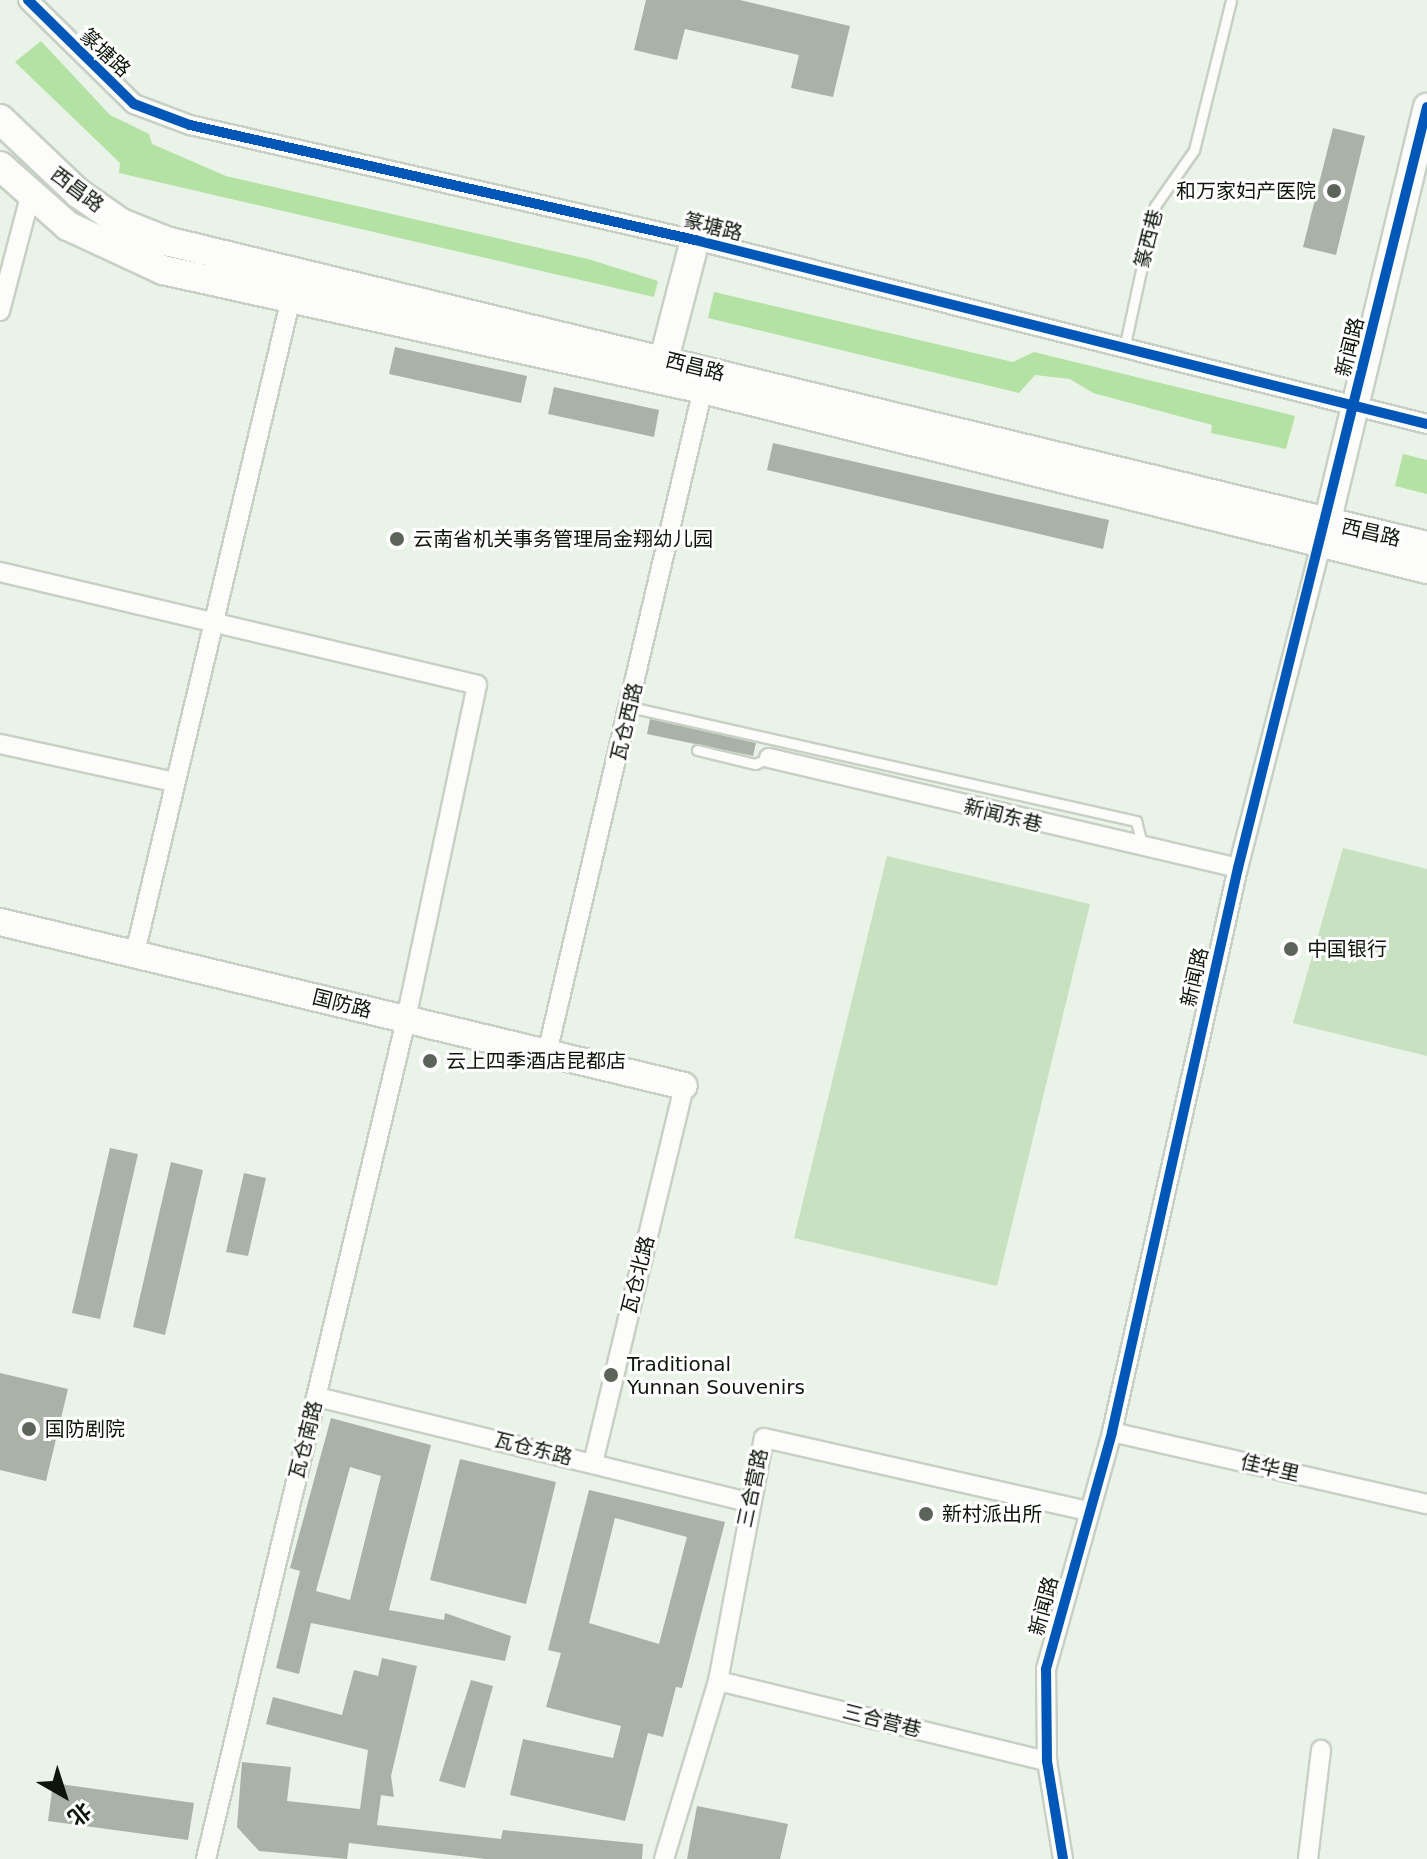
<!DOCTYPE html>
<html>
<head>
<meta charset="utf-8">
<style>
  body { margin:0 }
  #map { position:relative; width:1427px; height:1859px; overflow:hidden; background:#eaf3e7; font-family:"DejaVu Sans","Noto Sans SC",sans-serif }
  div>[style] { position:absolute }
  .green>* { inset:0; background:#c8e1c0 }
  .water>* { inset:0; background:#b4e2a5 }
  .building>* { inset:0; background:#aab2a8 }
  .roads { filter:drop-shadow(2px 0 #c8d0c5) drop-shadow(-2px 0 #c8d0c5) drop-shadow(0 2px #c8d0c5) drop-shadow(0 -2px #c8d0c5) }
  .lane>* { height:9px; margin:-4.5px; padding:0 4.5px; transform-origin:4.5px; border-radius:4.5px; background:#fcfdfb }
  .street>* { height:18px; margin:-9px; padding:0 9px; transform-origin:9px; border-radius:9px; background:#fcfdfb }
  .secondary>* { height:26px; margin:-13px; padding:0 13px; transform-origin:13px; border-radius:13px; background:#fcfdfb }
  .primary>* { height:28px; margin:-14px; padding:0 14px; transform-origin:14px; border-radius:14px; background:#fcfdfb }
  .cycleway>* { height:10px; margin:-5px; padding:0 5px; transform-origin:5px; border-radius:5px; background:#0057b8 }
  .dots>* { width:22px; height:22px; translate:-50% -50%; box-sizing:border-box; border:4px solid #fff; border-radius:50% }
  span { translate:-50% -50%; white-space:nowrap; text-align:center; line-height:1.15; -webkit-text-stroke:6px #fff; paint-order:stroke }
  .street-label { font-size:20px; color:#0f150d }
  .poi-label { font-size:20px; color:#0f150d }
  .right { translate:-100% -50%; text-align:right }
  .left { translate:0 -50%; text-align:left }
  .north { position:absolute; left:24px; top:1755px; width:80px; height:80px; -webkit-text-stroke:6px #fff; paint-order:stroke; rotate:141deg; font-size:22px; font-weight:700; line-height:32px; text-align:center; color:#0f150d }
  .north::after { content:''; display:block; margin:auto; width:28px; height:36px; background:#0f150d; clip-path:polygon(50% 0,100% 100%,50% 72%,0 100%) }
</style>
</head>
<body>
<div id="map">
  <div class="green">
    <div style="clip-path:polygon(1343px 848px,1427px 869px,1427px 1056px,1293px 1023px)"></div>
    <div style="clip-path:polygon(887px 856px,1090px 904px,997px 1286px,794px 1238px)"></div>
  </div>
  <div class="water">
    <div style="clip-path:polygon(41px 41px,110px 115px,149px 134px,152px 144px,226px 176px,588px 259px,658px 281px,654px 297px,119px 173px,120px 163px,15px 62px)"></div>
    <div style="clip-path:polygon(714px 292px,1013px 362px,1034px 352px,1295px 416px,1286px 449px,1211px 433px,1212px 425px,1093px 393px,1070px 379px,1035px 375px,1019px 393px,708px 318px)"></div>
    <div style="clip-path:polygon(1403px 454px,1427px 460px,1427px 494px,1395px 486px)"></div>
  </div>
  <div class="building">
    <div style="clip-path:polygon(646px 0,740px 0,850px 26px,833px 97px,791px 88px,799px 55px,685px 29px,677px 60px,634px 50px)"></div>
    <div style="clip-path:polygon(1333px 128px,1365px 136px,1336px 255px,1303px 247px)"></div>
    <div style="clip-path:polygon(395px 347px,527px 376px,521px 403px,389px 374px)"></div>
    <div style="clip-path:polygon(554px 387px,659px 410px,654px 437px,548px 414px)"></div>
    <div style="clip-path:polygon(773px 443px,1109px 520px,1103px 549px,767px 470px)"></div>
    <div style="clip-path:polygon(650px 719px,756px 743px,753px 756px,647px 734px)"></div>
    <div style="clip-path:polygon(110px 1148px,138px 1154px,100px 1319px,72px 1313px)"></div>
    <div style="clip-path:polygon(171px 1162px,203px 1170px,165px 1335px,133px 1327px)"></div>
    <div style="clip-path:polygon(244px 1173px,266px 1178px,248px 1256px,226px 1252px)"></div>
    <div style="clip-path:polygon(0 1373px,68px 1389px,46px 1481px,0 1470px)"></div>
    <div style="clip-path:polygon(evenodd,331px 1418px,431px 1445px,389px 1610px,444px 1620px,445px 1613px,511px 1636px,505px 1661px,311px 1623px,299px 1674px,276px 1668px,300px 1571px,290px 1568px,331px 1418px,350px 1467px,381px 1476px,350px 1600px,316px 1591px,350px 1467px)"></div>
    <div style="clip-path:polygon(460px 1459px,556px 1482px,526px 1604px,430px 1580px)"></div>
    <div style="clip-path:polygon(evenodd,589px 1490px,725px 1522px,682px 1688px,676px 1687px,663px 1737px,648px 1733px,625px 1821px,510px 1795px,523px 1739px,613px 1758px,621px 1726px,546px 1707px,561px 1653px,548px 1650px,589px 1490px,615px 1518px,687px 1537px,659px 1644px,589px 1623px,615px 1518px)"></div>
    <div style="clip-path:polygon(382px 1658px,417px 1666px,391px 1776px,394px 1797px,381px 1795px,377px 1825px,501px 1839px,503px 1830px,643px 1844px,642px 1859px,486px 1859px,349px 1843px,347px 1859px,259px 1851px,237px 1827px,242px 1762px,291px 1767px,287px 1801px,360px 1809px,368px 1750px,266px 1724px,273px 1697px,342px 1715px,354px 1670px,378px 1676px)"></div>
    <div style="clip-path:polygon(471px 1680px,493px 1686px,465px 1788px,439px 1781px)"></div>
    <div style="clip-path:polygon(53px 1783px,194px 1803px,188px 1840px,48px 1821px)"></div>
    <div style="clip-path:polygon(697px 1806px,788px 1824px,780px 1859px,687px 1859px)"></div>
  </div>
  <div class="roads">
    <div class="lane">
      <div style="left:1124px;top:349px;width:146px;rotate:-77.8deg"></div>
      <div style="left:1155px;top:206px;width:68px;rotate:-55.1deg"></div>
      <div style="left:1194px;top:150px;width:154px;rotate:-76.1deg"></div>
      <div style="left:630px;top:707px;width:519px;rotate:12.7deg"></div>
      <div style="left:1136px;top:821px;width:24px;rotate:75deg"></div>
      <div style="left:697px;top:750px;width:60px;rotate:13.6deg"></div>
      <div style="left:755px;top:764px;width:15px;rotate:-23deg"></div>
    </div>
    <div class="street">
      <div style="left:28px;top:0;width:148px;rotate:44.5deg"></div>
      <div style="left:134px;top:104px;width:60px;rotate:20.6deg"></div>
      <div style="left:190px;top:125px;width:518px;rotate:12.83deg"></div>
      <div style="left:695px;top:240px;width:755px;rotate:14.11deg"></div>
      <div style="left:0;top:311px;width:118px;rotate:-75.3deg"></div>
      <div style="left:0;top:572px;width:490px;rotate:13.3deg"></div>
      <div style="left:477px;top:685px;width:342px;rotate:102deg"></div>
      <div style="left:406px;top:1020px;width:863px;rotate:103.41deg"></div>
      <div style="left:0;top:744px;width:178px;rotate:12.3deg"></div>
      <div style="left:769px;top:758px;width:482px;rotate:13.2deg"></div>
      <div style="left:135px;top:953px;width:673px;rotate:-76.6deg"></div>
      <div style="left:547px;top:1053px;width:682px;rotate:-76.78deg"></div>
      <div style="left:317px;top:1397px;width:445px;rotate:13.7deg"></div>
      <div style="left:1112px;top:1432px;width:323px;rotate:12.9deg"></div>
      <div style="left:593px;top:1463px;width:388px;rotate:-76.4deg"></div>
      <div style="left:718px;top:1681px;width:339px;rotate:13.7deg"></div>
      <div style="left:664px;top:1859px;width:186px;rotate:-73.1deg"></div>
      <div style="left:718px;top:1681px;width:247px;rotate:-79.3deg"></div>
      <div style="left:764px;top:1438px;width:332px;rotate:12.7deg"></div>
      <div style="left:1063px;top:1859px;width:99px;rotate:-99.3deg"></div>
      <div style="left:1047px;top:1761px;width:92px;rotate:-90.6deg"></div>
      <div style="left:1046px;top:1669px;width:246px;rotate:-74.4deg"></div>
      <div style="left:1112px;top:1432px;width:578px;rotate:-77.41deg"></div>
      <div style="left:1238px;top:868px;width:346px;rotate:-75.6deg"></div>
      <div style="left:1308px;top:1859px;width:110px;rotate:-83.2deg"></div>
    </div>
    <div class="secondary">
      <div style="left:1327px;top:523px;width:428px;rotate:-76.5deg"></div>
      <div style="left:0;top:922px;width:703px;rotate:13.48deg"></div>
    </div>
    <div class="primary">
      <div style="left:0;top:119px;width:108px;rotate:43.5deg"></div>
      <div style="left:78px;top:193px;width:52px;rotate:34.9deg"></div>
      <div style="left:121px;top:223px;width:48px;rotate:21.8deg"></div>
      <div style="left:166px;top:241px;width:1297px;rotate:13.6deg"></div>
      <div style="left:0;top:166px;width:91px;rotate:41.4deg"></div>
      <div style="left:68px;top:226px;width:105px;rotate:24.9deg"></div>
      <div style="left:163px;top:270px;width:553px;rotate:12.43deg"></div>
      <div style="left:703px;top:389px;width:746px;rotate:13.96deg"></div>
      <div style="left:664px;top:359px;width:123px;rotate:-75.4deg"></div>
    </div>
  </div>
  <div class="cycleway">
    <div style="left:28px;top:0;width:148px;rotate:44.5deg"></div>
    <div style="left:134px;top:104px;width:60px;rotate:20.6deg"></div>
    <div style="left:190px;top:125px;width:518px;rotate:12.83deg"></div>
    <div style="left:695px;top:240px;width:755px;rotate:14.11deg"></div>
    <div style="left:1063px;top:1859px;width:99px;rotate:-99.3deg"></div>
    <div style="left:1047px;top:1761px;width:92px;rotate:-90.6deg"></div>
    <div style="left:1046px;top:1669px;width:246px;rotate:-74.4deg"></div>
    <div style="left:1112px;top:1432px;width:578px;rotate:-77.41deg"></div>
    <div style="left:1238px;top:868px;width:784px;rotate:-76.05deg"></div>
  </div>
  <div class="dots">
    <div style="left:1334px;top:191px;background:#5c6359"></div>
    <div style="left:397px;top:539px;background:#5c6359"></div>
    <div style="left:1291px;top:949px;background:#5c6359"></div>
    <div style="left:430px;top:1061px;background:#5c6359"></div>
    <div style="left:611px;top:1375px;background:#5c6359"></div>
    <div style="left:29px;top:1429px;background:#5c6359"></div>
    <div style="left:926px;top:1514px;background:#5c6359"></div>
  </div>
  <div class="street-label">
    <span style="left:105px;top:53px;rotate:43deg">篆塘路</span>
    <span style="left:77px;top:190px;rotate:37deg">西昌路</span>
    <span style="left:713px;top:227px;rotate:14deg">篆塘路</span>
    <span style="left:1149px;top:239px;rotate:-76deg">篆西巷</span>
    <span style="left:1350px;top:347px;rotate:-76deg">新闻路</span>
    <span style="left:695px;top:367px;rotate:14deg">西昌路</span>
    <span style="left:1371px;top:533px;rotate:13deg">西昌路</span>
    <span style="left:627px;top:722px;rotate:-77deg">瓦仓西路</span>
    <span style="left:1003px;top:816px;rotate:14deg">新闻东巷</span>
    <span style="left:1195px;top:977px;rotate:-77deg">新闻路</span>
    <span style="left:342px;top:1004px;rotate:14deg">国防路</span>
    <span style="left:638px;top:1275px;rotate:-76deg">瓦仓北路</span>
    <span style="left:306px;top:1440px;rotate:-76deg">瓦仓南路</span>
    <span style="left:533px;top:1449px;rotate:14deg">瓦仓东路</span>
    <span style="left:1270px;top:1468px;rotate:13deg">佳华里</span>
    <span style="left:753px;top:1488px;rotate:-78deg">三合营路</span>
    <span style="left:1044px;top:1606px;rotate:-75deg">新闻路</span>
    <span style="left:882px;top:1721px;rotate:14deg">三合营巷</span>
  </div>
  <div class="poi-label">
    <span class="right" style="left:1316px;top:191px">和万家妇产医院</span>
    <span class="left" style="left:413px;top:539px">云南省机关事务管理局金翔幼儿园</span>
    <span class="left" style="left:1307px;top:949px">中国银行</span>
    <span class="left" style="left:446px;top:1061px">云上四季酒店昆都店</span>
    <span class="left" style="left:627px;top:1376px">Traditional<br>Yunnan Souvenirs</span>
    <span class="left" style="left:45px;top:1429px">国防剧院</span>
    <span class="left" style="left:942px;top:1514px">新村派出所</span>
  </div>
  <div class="north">北</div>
</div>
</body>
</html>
